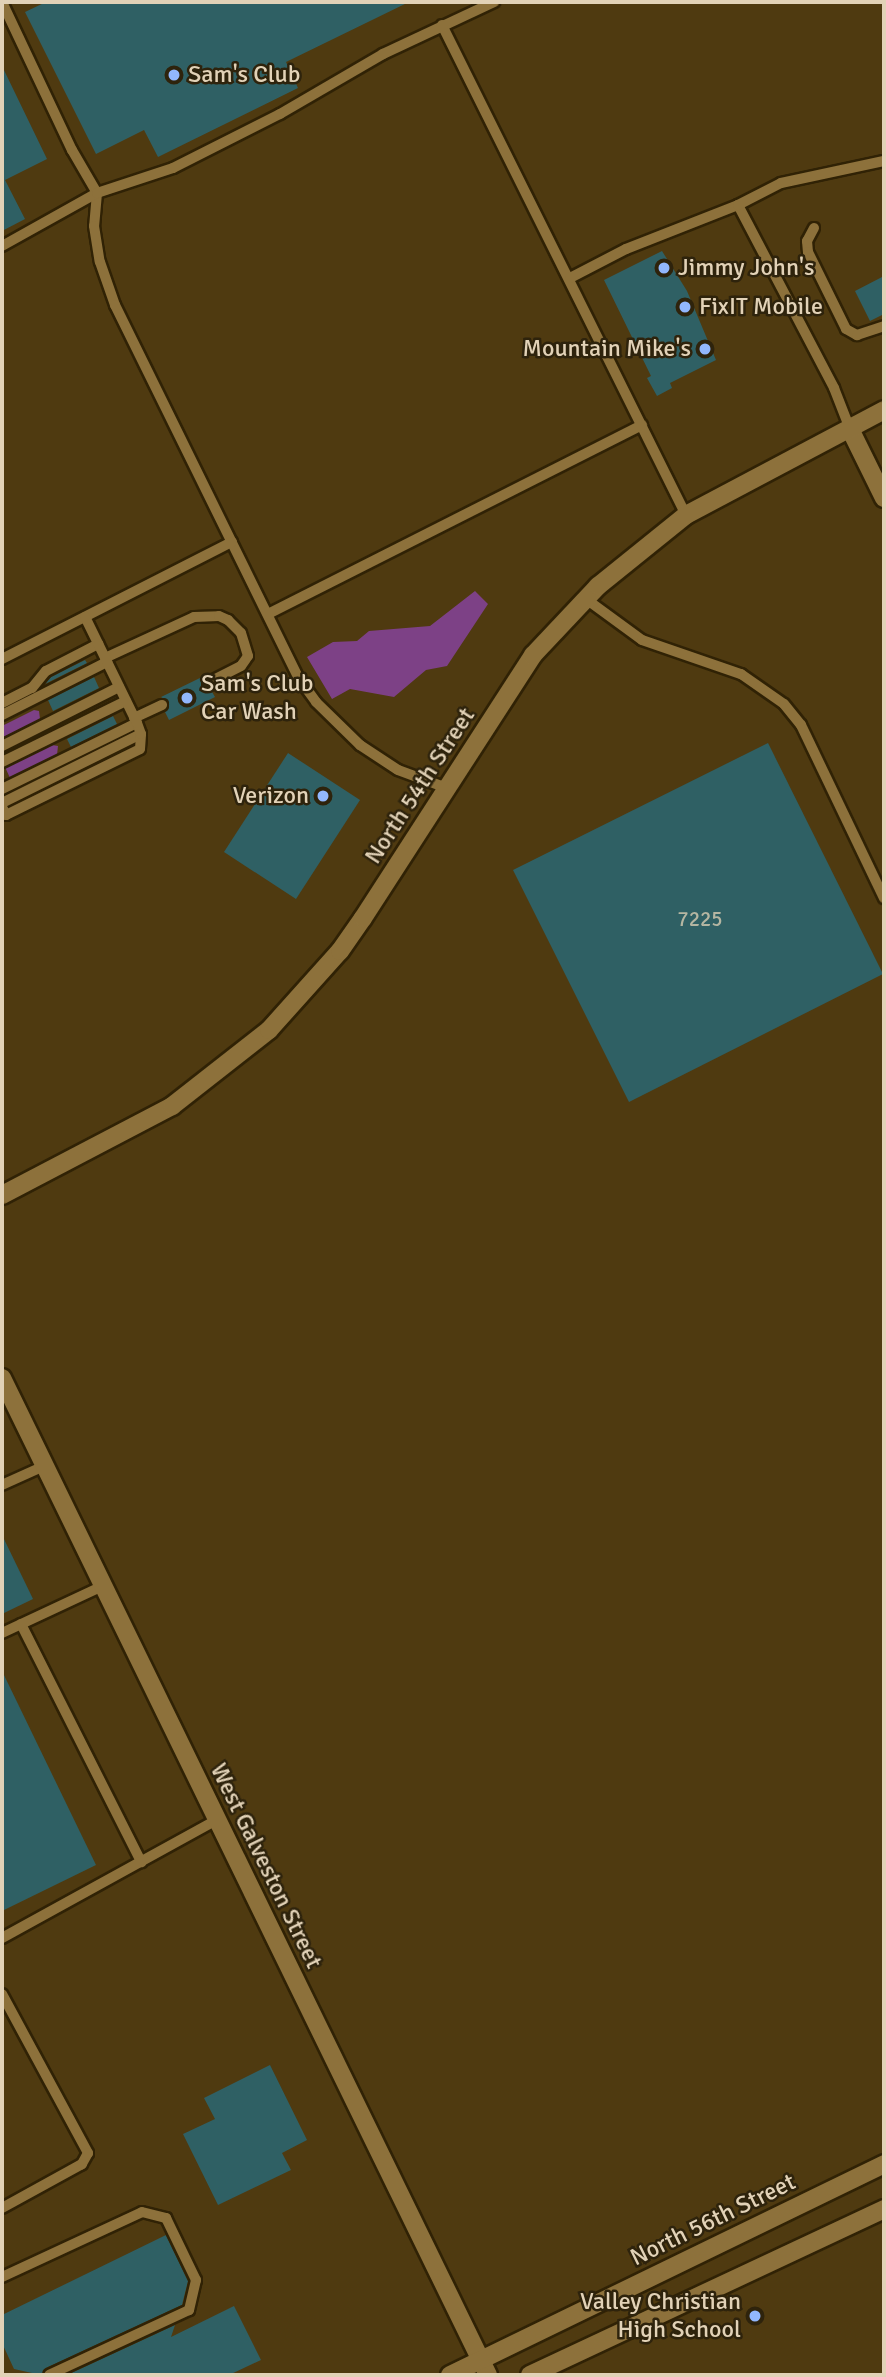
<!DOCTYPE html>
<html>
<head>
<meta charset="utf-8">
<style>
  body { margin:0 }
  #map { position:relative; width:886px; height:2377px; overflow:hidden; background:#4f3a10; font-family:Signika,sans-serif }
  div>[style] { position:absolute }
  .green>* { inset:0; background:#7d4186 }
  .building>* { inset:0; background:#2f6064 }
  .roads { filter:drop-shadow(2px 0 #302205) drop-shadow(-2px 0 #302205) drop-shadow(0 2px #302205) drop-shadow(0 -2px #302205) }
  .lane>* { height:10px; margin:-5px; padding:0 5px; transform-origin:5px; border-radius:5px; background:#8d713b }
  .street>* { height:18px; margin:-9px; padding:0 9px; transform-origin:9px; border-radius:9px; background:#8d713b }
  .secondary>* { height:18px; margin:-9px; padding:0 9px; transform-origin:9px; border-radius:9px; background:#8d713b }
  .dots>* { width:19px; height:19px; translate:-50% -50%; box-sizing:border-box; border:4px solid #2e230c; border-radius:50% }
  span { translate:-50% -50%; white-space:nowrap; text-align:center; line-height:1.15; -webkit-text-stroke:5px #2e230c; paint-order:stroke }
  .number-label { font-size:21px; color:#b5b6a2 }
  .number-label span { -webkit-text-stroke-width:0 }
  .poi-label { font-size:24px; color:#e2d2b7 }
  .left { translate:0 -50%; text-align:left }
  .right { translate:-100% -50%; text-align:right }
  .street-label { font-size:24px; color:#e2d2b7 }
  .frame { position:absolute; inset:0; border:4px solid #e2d2b7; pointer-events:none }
</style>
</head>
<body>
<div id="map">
  <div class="green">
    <div style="clip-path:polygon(475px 591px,488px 604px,447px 666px,426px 670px,394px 697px,350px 689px,332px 699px,307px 657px,333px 642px,357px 641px,369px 631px,430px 626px)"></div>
    <div style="clip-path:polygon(34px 710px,39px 711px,40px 719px,2px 738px,2px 726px)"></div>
    <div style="clip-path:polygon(52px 745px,58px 746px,57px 755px,10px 778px,5px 767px)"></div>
  </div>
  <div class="building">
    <div style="clip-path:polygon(46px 2px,409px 2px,286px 62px,298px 88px,158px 157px,144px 130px,96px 154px,25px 12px)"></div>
    <div style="clip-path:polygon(2px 66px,47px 159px,5px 180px,25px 219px,2px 231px)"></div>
    <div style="clip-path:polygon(662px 251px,687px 291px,716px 360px,670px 383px,672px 388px,657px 396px,647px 378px,651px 376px,604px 280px)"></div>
    <div style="clip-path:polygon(884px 276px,884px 314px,870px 321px,855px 291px)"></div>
    <div style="clip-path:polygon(85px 660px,87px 663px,45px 684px,51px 677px)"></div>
    <div style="clip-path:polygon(204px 676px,201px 686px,211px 690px,215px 697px,169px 720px,165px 712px,169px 702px,161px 697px)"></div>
    <div style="clip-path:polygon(94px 677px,99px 688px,53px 711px,48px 700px)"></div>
    <div style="clip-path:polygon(113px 716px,117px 724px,71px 747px,67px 739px)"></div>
    <div style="clip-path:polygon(768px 743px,883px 974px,629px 1102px,513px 870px)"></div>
    <div style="clip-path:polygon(288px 753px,360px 800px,296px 899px,224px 852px)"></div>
    <div style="clip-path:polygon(2px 1535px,33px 1599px,2px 1614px)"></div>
    <div style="clip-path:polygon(2px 1671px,96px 1865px,2px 1911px)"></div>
    <div style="clip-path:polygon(270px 2065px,307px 2140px,282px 2153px,291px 2170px,218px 2205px,183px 2134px,215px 2119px,204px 2098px)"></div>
    <div style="clip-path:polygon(166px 2235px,188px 2281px,182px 2305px,46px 2368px,41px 2375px,14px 2369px,2px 2343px,2px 2315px)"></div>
    <div style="clip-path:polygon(234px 2306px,261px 2360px,229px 2375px,67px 2375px,175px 2325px,171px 2337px)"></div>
  </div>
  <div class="roads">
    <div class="lane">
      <div style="left:2px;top:2px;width:164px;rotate:64.7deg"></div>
      <div style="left:72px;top:150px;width:50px;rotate:59.8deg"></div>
      <div style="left:97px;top:193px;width:33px;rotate:95deg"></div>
      <div style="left:94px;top:226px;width:36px;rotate:81deg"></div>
      <div style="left:100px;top:262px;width:46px;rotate:70.8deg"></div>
      <div style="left:115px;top:305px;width:415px;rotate:63.8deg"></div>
      <div style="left:298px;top:677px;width:31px;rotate:54deg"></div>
      <div style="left:316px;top:702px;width:62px;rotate:44.3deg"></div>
      <div style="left:360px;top:745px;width:45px;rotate:33.3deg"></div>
      <div style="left:398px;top:770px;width:52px;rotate:20.2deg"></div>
      <div style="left:442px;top:25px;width:547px;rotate:63.53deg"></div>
      <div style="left:738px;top:205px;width:207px;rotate:62.3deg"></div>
      <div style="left:834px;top:388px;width:44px;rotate:68.7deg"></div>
      <div style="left:814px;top:228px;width:15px;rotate:118deg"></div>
      <div style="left:807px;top:241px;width:11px;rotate:85deg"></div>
      <div style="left:808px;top:252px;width:86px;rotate:63.7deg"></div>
      <div style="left:846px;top:329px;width:13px;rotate:29deg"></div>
      <div style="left:857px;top:335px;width:28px;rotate:-18deg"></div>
      <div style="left:2px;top:246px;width:109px;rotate:-29.2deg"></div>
      <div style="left:97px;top:193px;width:80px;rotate:-18.2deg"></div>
      <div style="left:173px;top:168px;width:120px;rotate:-26.8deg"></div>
      <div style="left:280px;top:114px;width:119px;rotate:-30.2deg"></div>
      <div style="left:383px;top:54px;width:123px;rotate:-25.1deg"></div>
      <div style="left:570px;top:278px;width:63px;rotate:-27.4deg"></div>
      <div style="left:626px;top:249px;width:120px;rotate:-21.4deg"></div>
      <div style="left:738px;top:205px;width:48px;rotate:-27.1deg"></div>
      <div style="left:781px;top:183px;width:105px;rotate:-12.1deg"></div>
      <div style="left:586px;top:599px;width:69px;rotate:36.2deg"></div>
      <div style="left:642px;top:640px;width:105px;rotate:19deg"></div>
      <div style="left:741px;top:674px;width:52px;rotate:34.9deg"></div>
      <div style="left:784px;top:704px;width:27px;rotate:51deg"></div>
      <div style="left:801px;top:725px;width:192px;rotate:64.4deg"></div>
      <div style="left:268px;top:614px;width:419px;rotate:-26.8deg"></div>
      <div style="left:105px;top:658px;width:98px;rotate:-24.7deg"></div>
      <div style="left:194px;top:617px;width:25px;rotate:-2deg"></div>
      <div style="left:219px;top:616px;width:10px;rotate:24deg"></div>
      <div style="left:228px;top:620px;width:18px;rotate:45deg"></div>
      <div style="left:241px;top:633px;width:24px;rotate:73deg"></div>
      <div style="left:248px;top:656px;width:12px;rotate:125deg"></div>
      <div style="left:241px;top:666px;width:37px;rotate:153deg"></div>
      <div style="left:2px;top:659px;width:258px;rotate:-27deg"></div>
      <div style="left:2px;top:703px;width:34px;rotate:-27deg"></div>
      <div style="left:32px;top:688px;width:22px;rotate:-51deg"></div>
      <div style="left:46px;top:671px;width:59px;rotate:-27.4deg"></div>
      <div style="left:2px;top:715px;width:118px;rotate:-26.8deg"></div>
      <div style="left:134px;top:718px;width:31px;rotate:-25deg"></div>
      <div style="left:2px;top:746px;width:131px;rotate:-26.8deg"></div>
      <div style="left:2px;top:762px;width:138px;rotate:-26.2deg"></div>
      <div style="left:2px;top:789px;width:150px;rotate:-26.1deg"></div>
      <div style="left:2px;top:803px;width:155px;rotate:-26.4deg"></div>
      <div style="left:2px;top:807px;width:9px;rotate:63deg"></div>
      <div style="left:6px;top:815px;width:149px;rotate:-26.2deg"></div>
      <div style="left:140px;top:749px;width:15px;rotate:-86deg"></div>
      <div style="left:141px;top:734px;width:12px;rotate:-110deg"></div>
      <div style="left:137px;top:723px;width:118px;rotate:-116.1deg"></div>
      <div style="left:2px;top:1485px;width:46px;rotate:-24.3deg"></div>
      <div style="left:21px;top:1624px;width:267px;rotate:63.2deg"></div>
      <div style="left:2px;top:1633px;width:111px;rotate:-25deg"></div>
      <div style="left:2px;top:1938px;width:245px;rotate:-28.8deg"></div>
      <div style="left:2px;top:1994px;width:181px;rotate:61.6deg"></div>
      <div style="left:88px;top:2153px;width:13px;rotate:119deg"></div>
      <div style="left:82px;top:2164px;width:91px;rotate:151.2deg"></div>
      <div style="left:2px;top:2277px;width:154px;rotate:-24.9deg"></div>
      <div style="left:142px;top:2212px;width:25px;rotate:14deg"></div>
      <div style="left:166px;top:2218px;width:69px;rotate:64.2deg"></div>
      <div style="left:196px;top:2280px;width:31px;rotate:103deg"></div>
      <div style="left:189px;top:2310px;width:154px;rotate:155.1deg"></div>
    </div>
    <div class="street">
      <div style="left:850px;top:429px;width:77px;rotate:63.8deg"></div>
      <div style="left:2px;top:1195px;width:192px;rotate:-27.6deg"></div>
      <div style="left:172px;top:1106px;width:123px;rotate:-38.1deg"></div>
      <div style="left:269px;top:1030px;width:106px;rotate:-48.1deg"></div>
      <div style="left:340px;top:951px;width:40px;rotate:-55.1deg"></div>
      <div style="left:363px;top:918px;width:313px;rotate:-57.1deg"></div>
      <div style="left:533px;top:655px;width:95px;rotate:-46.7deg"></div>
      <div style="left:598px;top:586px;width:113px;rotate:-38.9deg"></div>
      <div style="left:686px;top:515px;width:224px;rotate:-27.9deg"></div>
      <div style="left:2px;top:1378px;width:1109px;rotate:64.01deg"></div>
    </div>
    <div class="secondary">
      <div style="left:450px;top:2375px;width:483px;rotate:-25.9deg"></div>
      <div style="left:530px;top:2375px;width:391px;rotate:-25.1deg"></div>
    </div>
  </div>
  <div class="dots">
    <div style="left:174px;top:75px;background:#92b7fd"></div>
    <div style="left:664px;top:268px;background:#92b7fd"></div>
    <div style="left:685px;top:307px;background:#92b7fd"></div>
    <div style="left:705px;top:349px;background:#92b7fd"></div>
    <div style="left:187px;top:698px;background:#92b7fd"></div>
    <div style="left:323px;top:796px;background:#92b7fd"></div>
    <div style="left:755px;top:2316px;background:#92b7fd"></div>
  </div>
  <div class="number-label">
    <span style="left:700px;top:919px">7225</span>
  </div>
  <div class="poi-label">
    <span class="left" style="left:188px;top:75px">Sam's Club</span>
    <span class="left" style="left:678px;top:268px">Jimmy John's</span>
    <span class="left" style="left:699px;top:307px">FixIT Mobile</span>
    <span class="right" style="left:691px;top:349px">Mountain Mike's</span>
    <span class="left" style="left:201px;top:698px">Sam's Club<br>Car Wash</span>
    <span class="right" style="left:309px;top:796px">Verizon</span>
    <span class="right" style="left:741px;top:2316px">Valley Christian<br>High School</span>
  </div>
  <div class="street-label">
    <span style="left:420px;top:786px;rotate:-57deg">North 54th Street</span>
    <span style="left:266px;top:1866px;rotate:64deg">West Galveston Street</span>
    <span style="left:713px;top:2220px;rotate:-26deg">North 56th Street</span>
  </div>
  <div class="frame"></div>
</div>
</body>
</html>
